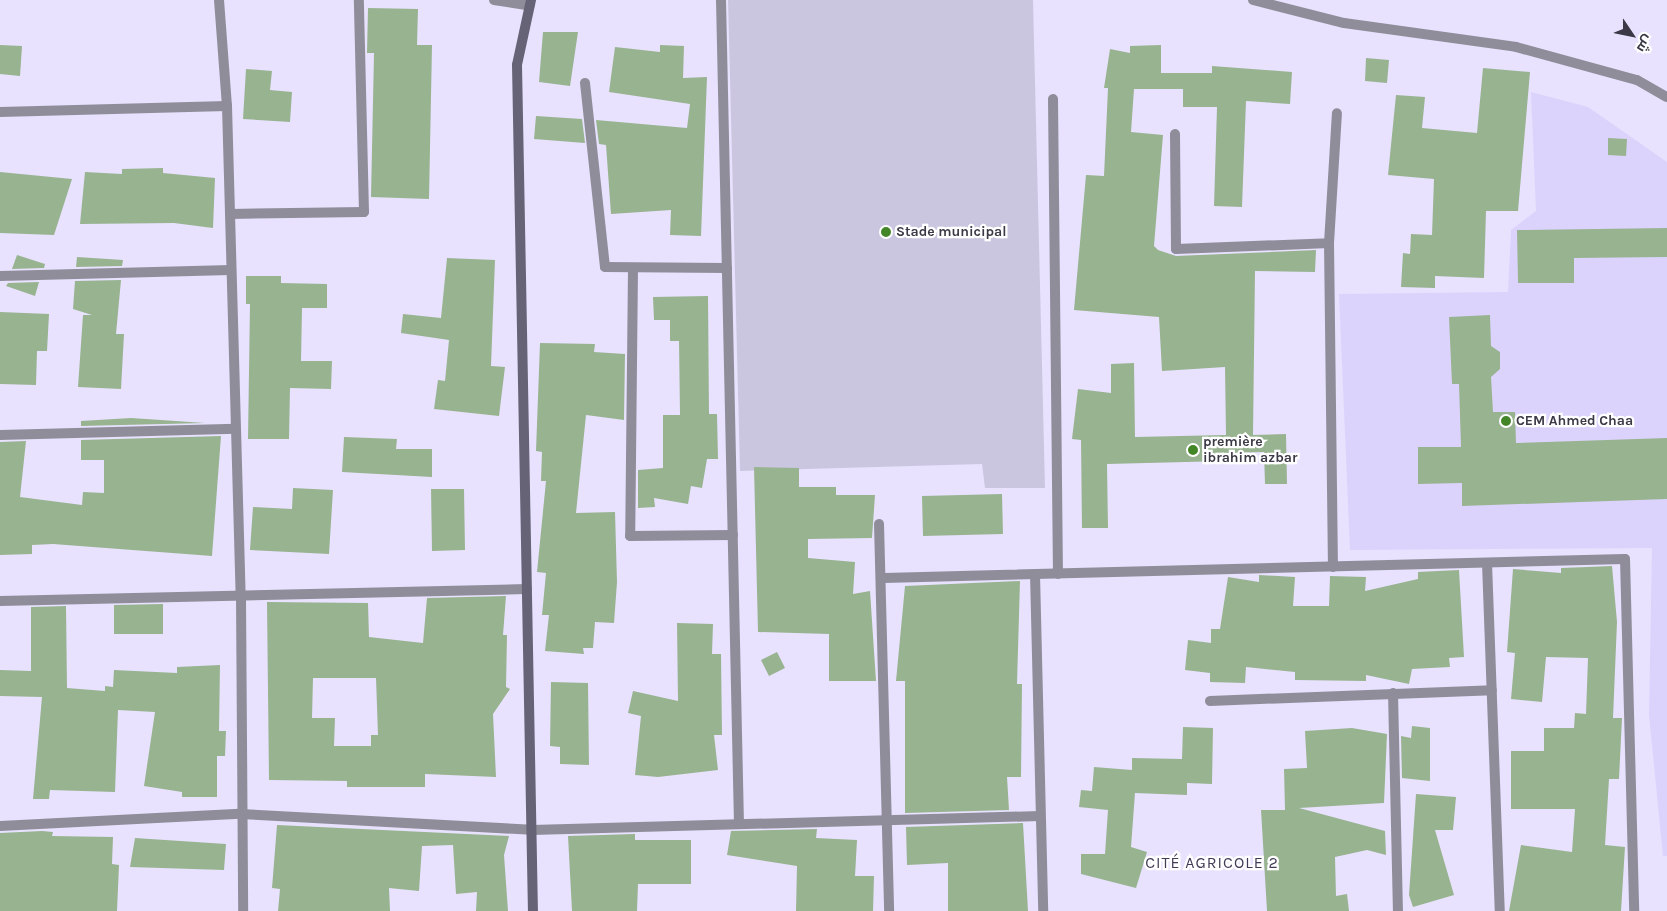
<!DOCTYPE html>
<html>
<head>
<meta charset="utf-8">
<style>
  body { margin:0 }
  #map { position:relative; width:1667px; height:911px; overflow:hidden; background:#e8e2fe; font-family:Karla,Cairo,sans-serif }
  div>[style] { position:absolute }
  .built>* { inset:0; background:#dcd3fc }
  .green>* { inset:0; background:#cbc6e0 }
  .building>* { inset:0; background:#98b390 }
  .street>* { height:10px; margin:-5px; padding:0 5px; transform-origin:5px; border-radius:5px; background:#908d9b }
  .secondary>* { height:10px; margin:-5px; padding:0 5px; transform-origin:5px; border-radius:5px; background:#676377 }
  .dots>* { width:14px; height:14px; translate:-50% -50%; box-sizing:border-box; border:2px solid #fff; border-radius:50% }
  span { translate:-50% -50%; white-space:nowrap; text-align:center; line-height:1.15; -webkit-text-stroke:4.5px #fff; paint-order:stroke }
  .poi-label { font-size:14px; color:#3c3946; font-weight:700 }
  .left { translate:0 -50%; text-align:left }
  .quarter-label { font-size:16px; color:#413b56; letter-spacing:1px }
  .north { position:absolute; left:1607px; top:10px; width:50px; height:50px; -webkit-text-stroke:4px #fff; paint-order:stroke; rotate:124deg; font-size:14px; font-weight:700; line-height:20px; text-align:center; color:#3c3946 }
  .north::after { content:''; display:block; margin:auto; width:18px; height:22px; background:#3c3946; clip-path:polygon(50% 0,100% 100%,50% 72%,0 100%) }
</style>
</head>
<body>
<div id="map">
  <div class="built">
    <div style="clip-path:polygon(1531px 92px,1588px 107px,1667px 162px,1667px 856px,1663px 856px,1649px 715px,1652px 548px,1350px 550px,1339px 294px,1508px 292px,1511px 230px,1536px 211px)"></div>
  </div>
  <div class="green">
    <div style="clip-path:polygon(728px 0,1033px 0,1045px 488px,985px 488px,982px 464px,740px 471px)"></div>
  </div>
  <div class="building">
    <div style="clip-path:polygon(368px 8px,418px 9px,417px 45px,432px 45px,429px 199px,371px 197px,374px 53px,367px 53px)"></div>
    <div style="clip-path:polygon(543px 32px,578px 32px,570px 86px,539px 82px)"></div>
    <div style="clip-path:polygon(0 45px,22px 46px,20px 76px,0 74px)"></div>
    <div style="clip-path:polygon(660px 45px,684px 46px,683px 78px,707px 77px,701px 236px,670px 235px,671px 210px,611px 214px,606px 145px,599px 144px,596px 120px,687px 128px,690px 104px,609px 92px,615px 47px,660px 52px)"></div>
    <div style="clip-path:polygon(1161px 45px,1161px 73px,1212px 73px,1212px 66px,1292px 72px,1290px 104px,1246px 101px,1242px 207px,1214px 206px,1217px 107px,1183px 107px,1183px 89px,1134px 89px,1131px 132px,1163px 135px,1154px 246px,1158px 250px,1176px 256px,1316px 250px,1315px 272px,1255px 271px,1253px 435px,1286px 434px,1287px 484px,1265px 484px,1264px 452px,1224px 453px,1225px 461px,1107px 464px,1108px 528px,1082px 528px,1081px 440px,1072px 439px,1078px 389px,1111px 393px,1111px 364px,1134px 363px,1135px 437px,1226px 435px,1225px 367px,1162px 371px,1159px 317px,1074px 310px,1086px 175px,1104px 176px,1108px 88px,1104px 88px,1110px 49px,1130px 53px,1130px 46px)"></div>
    <div style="clip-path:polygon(1366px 58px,1389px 60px,1387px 83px,1365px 81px)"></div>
    <div style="clip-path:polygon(1483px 68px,1530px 72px,1518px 211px,1486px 211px,1484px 278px,1435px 276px,1435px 288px,1401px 287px,1403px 253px,1410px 254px,1411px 234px,1432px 235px,1434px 179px,1388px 175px,1396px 95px,1425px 97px,1422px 128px,1477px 133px)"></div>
    <div style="clip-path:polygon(246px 69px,272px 71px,270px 90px,292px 92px,290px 122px,243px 119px)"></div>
    <div style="clip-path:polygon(536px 116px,582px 119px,585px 143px,534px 139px)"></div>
    <div style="clip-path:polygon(1608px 138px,1627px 139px,1626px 156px,1608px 155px)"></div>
    <div style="clip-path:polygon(163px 168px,163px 173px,215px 178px,213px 228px,174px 223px,80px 224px,85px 172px,122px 174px,122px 169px)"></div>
    <div style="clip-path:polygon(0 172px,72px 179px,54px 235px,0 233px)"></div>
    <div style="clip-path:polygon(1667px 228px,1667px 257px,1574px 258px,1574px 283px,1518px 283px,1517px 230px)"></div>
    <div style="clip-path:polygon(17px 255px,45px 264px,44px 268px,12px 269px)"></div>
    <div style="clip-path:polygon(77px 257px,123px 260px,122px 266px,76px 267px)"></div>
    <div style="clip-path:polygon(447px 258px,495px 260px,491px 366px,505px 367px,499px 416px,434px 409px,438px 380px,445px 381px,449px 340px,401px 333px,403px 314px,441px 318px)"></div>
    <div style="clip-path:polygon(246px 276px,281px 276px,281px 283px,327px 284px,327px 308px,302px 308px,301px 361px,332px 361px,331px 389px,290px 388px,289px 439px,248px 439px,250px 304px,246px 304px)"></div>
    <div style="clip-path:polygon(121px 280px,116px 334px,124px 334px,121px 389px,78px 387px,83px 315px,92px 315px,73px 309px,75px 281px)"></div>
    <div style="clip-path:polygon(39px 282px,35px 296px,6px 286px,8px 283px)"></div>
    <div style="clip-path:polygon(708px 296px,709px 414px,717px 414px,718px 459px,707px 459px,702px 488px,691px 486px,688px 504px,654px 498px,655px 507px,638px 508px,638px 470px,663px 468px,663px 415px,680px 415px,679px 341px,670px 341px,670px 320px,654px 320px,653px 297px)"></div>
    <div style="clip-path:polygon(0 312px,49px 314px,47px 351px,37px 351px,36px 385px,0 384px)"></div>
    <div style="clip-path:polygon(1490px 315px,1491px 346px,1500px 352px,1500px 369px,1491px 377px,1493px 412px,1515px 412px,1516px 443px,1667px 438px,1667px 499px,1462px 506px,1462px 483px,1418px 484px,1418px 447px,1461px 447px,1459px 384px,1452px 384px,1449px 317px)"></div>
    <div style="clip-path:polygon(540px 343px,595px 344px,594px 352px,625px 354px,624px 420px,586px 415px,576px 513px,615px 512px,617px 582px,614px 623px,595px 622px,593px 648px,583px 648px,584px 654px,545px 651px,549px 615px,542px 615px,546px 573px,537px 572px,546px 481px,541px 481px,542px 452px,536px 451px)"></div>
    <div style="clip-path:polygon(131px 418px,205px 423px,81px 426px,81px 421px)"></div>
    <div style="clip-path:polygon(221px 436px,212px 556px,53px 544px,32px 545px,32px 554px,0 555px,0 442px,26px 441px,20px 497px,82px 505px,83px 492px,104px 493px,104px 460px,81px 460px,81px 440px)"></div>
    <div style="clip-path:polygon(344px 437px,397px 439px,396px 449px,432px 449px,432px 477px,342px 472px)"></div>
    <div style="clip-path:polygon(754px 467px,799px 468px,799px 487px,836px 487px,836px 495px,875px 495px,872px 538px,808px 539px,808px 558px,855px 562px,853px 594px,870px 591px,876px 681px,829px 681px,829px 634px,758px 632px)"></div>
    <div style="clip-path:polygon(293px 488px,333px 490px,329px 554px,250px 550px,253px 507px,292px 509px)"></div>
    <div style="clip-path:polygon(431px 489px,464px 489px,465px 550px,432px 551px)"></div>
    <div style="clip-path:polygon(1002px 494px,1003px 534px,923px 536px,922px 496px)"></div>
    <div style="clip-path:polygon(1612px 566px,1617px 622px,1613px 718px,1622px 718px,1619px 779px,1609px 779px,1605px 845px,1625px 847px,1621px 911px,1509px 911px,1521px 845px,1572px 852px,1575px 809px,1511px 809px,1511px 751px,1544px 751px,1544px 728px,1574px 728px,1575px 713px,1586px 714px,1588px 658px,1546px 657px,1542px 702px,1511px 699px,1515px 653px,1507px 652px,1513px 569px,1561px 573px,1561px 568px)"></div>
    <div style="clip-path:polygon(1459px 570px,1464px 657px,1449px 658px,1450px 667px,1412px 669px,1409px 684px,1366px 675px,1366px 681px,1295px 680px,1295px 672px,1246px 667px,1245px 683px,1210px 682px,1210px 673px,1185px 670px,1188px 640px,1211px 643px,1211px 629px,1220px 629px,1228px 577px,1259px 582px,1259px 575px,1295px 577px,1293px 606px,1329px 606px,1330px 576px,1366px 577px,1365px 591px,1418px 579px,1418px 572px)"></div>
    <div style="clip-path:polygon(1020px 581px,1017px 684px,1022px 684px,1021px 777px,1007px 777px,1009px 810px,905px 813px,905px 681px,896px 681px,905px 586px)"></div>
    <div style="clip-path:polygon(evenodd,506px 596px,503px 635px,507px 635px,506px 687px,510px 689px,493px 714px,496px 777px,425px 774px,425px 787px,347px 787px,347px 781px,269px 780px,267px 602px,368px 603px,369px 637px,423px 643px,427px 598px,506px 596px,313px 678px,376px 678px,378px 735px,371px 735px,371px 746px,334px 746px,335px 718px,312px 718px,313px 678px)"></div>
    <div style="clip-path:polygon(163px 604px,163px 634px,114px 634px,114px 605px)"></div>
    <div style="clip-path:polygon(66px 606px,67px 688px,105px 691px,105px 686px,113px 687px,114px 670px,177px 673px,177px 667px,220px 665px,219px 731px,226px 731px,225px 756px,217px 756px,217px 797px,182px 797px,182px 792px,144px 786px,155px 712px,118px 710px,115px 792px,50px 790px,49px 799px,33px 799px,42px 697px,0 696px,0 670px,31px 671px,31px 607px)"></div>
    <div style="clip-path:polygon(677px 623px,713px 624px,712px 654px,721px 654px,722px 735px,714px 735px,718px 770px,658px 777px,635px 775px,641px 716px,628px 713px,633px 691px,678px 701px)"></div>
    <div style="clip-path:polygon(777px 652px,785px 668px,769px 676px,761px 660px)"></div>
    <div style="clip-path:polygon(551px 682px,588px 683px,589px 765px,560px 764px,560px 747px,550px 746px)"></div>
    <div style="clip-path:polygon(1412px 726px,1430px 728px,1430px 781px,1402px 778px,1401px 736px,1411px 738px)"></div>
    <div style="clip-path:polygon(1183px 727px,1213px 728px,1212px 784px,1187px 783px,1187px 795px,1135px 793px,1131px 847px,1147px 852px,1136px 888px,1081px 874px,1081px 854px,1105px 854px,1108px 810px,1079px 807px,1081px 790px,1092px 791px,1094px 767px,1132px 770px,1132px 758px,1182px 759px)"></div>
    <div style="clip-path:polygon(1352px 728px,1387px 734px,1384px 803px,1299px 808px,1385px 831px,1386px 855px,1367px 850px,1335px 857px,1336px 896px,1347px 894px,1349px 911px,1267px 911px,1261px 810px,1285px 810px,1284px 769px,1307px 768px,1305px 731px)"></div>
    <div style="clip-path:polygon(1416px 794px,1456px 797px,1453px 830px,1435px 830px,1454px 895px,1413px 907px,1409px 895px)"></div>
    <div style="clip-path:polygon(1023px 823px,1028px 911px,948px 911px,948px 863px,907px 865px,906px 827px)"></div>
    <div style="clip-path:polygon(277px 825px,509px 836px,504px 855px,508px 911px,476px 911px,477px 892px,456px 894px,453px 845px,422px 846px,419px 891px,389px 888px,390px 911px,278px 911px,280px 889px,272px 888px)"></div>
    <div style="clip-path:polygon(817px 829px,816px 838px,857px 840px,855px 876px,874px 876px,873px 911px,796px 911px,797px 866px,727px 855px,731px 831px)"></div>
    <div style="clip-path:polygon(42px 831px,53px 832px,52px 836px,113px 837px,112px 864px,119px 865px,117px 911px,0 911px,0 833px)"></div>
    <div style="clip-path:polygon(635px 834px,635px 840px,691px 840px,691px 884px,638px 884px,637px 911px,572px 911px,568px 836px)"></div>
    <div style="clip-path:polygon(135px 838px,226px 844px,224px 870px,130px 867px)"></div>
  </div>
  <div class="street">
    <div style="left:219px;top:0;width:106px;rotate:85.7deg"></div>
    <div style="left:227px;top:106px;width:492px;rotate:88.4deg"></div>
    <div style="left:241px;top:598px;width:313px;rotate:89.6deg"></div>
    <div style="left:494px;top:0;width:36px;rotate:9deg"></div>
    <div style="left:721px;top:0;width:824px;rotate:88.75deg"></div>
    <div style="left:1253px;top:0;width:94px;rotate:14.2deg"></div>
    <div style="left:1344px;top:23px;width:174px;rotate:7.9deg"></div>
    <div style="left:1516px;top:47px;width:125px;rotate:15.3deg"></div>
    <div style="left:1637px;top:80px;width:34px;rotate:30deg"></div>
    <div style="left:585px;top:83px;width:185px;rotate:83.8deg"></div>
    <div style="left:605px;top:267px;width:122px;rotate:0.5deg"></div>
    <div style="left:1053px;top:99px;width:475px;rotate:89.4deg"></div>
    <div style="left:0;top:112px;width:227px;rotate:-1.5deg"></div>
    <div style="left:1175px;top:134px;width:115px;rotate:89.5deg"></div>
    <div style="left:1176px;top:249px;width:153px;rotate:-2.2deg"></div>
    <div style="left:1329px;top:243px;width:324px;rotate:89.3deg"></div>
    <div style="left:230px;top:214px;width:134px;rotate:-0.9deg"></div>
    <div style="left:364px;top:212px;width:212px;rotate:-91.4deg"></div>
    <div style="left:1329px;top:243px;width:130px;rotate:-86.5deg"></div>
    <div style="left:633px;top:268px;width:268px;rotate:90.6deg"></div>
    <div style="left:630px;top:536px;width:103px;rotate:-0.6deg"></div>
    <div style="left:0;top:276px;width:231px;rotate:-1.5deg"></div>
    <div style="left:0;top:435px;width:236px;rotate:-1.5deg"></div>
    <div style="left:879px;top:524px;width:387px;rotate:88.5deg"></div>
    <div style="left:1487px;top:563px;width:348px;rotate:87.9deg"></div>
    <div style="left:1035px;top:574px;width:337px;rotate:88.6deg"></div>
    <div style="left:884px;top:578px;width:741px;rotate:-1.47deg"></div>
    <div style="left:1625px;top:559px;width:352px;rotate:88.5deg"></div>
    <div style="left:0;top:601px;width:527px;rotate:-1.3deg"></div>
    <div style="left:1393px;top:693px;width:218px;rotate:88.7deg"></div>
    <div style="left:1210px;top:701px;width:282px;rotate:-2.2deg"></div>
    <div style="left:0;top:826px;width:240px;rotate:-2.9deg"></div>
    <div style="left:240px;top:814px;width:292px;rotate:3.1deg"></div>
    <div style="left:532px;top:830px;width:508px;rotate:-1.58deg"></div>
  </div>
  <div class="secondary">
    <div style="left:531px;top:0;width:66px;rotate:102.2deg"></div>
    <div style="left:517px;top:65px;width:846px;rotate:88.92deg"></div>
  </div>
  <div class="dots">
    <div style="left:886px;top:232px;background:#438628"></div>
    <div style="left:1506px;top:421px;background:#438628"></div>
    <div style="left:1193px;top:450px;background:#438628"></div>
  </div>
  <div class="poi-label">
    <span class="left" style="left:896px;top:232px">Stade municipal</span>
    <span class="left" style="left:1516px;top:421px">CEM Ahmed Chaa</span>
    <span class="left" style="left:1203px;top:450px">première<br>ibrahim azbar</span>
  </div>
  <div class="quarter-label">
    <span style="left:1212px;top:863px">CITÉ AGRICOLE 2</span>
  </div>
  <div class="north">ش</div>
</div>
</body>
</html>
